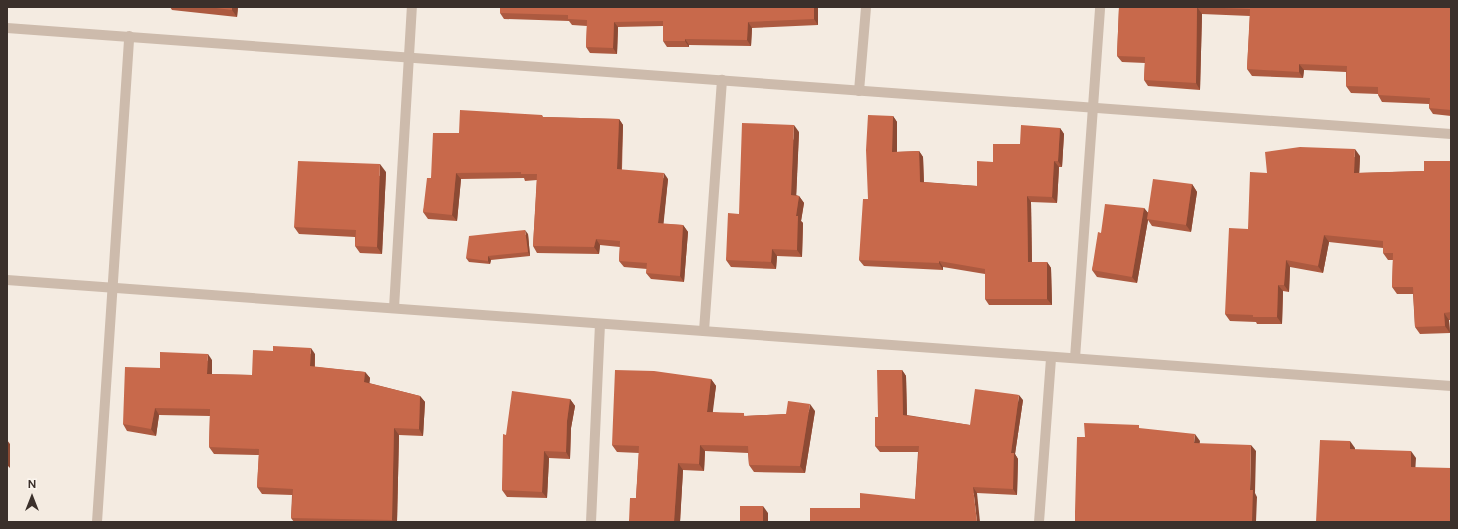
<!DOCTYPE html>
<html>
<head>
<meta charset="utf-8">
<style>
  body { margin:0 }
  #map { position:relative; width:1458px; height:529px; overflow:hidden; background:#f4ebe1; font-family:Figtree,sans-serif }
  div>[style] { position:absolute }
  .minor>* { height:10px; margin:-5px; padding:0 5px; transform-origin:5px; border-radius:5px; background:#cdbbac }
  .wall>* { inset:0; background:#ac5a40 }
  .shaded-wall>* { inset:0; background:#8c4a34 }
  .building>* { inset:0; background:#c8694b }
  span { translate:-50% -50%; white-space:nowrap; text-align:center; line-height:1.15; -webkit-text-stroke:3px #fbf5ee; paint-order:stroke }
  .frame { position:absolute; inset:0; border:8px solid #3b302b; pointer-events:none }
  .north { position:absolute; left:12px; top:477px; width:40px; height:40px; -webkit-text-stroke:3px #fbf5ee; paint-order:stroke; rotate:0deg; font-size:11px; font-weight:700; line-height:16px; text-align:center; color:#3b302b }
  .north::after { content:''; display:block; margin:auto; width:14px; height:18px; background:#3b302b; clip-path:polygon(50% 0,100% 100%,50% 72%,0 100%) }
</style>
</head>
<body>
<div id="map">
  <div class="minor">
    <div style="left:7px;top:28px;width:1448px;rotate:4.2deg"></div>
    <div style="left:859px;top:91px;width:84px;rotate:-85.2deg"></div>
    <div style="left:7px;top:280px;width:1448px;rotate:4.2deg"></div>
    <div style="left:394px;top:308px;width:302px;rotate:-86.6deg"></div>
    <div style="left:704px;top:331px;width:252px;rotate:-85.9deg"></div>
    <div style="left:1075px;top:358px;width:352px;rotate:-85.9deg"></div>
    <div style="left:97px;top:522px;width:487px;rotate:-86.2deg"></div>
    <div style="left:591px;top:522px;width:198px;rotate:-87.4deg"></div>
    <div style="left:1039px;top:522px;width:165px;rotate:-85.8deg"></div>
  </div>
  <div class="wall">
    <div style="clip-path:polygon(170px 7px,238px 7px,237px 17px,172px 10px)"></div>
    <div style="clip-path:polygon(818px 7px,818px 25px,752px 28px,751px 46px,689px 45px,689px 47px,667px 47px,663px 41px,663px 26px,618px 27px,617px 54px,590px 53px,586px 47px,587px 26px,572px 25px,569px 21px,504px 19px,500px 13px)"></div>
    <div style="clip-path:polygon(908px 7px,926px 7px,926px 8px)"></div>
    <div style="clip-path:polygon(1119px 7px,1451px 7px,1451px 116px,1433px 114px,1429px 108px,1429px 104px,1382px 102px,1378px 95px,1378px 94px,1351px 93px,1346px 86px,1346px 72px,1304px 70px,1303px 78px,1252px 76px,1247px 69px,1250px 16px,1202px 14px,1200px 90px,1148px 86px,1144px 80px,1145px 63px,1122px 62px,1117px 56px)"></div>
    <div style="clip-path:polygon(542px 115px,543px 117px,619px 119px,623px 125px,622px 170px,668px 179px,663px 224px,683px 225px,688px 232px,684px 282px,651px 279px,646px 273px,647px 269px,624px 267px,619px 261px,620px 247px,600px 245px,599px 254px,537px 253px,533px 246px,537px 180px,525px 181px,524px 178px,461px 179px,457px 221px,428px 219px,423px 212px,431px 178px,459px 133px)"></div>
    <div style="clip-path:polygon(893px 116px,897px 122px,897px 152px,919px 151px,923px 157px,924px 182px,977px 186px,993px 162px,1020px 144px,1060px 128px,1064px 134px,1062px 167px,1059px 167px,1057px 203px,1031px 202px,1032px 262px,1047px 262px,1051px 268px,1052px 305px,989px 305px,985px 299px,985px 274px,943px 267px,943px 270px,864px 266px,859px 260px)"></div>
    <div style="clip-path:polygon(799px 132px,796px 195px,799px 196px,804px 203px,801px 221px,803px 223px,802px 257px,777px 256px,776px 269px,731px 267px,726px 260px,739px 214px)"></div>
    <div style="clip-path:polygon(1360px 156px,1359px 173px,1424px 171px,1451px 161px,1451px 320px,1449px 320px,1450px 333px,1420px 334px,1415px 327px,1413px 294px,1397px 294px,1392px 287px,1393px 260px,1388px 260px,1383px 253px,1383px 248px,1329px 242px,1323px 273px,1290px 267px,1289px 292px,1283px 291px,1282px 324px,1257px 324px,1256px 322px,1230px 321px,1225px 314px,1248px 229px,1267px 173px)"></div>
    <div style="clip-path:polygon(386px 172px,382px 254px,360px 253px,355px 246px,355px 237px,299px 234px,294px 227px)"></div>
    <div style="clip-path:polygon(1192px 184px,1197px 192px,1191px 232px,1152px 226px,1148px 220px,1137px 283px,1097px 277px,1092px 270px,1101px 233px,1144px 208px,1148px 213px)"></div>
    <div style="clip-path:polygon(528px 234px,530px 256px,491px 260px,490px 264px,469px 262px,466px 258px)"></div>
    <div style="clip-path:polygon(273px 351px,315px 354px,315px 367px,365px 372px,370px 378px,369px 383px,420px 396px,425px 402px,423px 436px,399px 435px,397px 522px,294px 522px,291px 518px,292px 495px,262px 494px,257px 487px,259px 455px,214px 454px,209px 447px,210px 416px,159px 415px,156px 436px,127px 431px,123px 424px,160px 368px,212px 360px,212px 374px,252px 375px)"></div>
    <div style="clip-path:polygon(902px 370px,906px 376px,907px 415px,970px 425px,1023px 400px,1015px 454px,1018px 459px,1017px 495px,977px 493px,860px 508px,915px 499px,918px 452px,880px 452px,875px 446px)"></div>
    <div style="clip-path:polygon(711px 379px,716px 386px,712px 412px,746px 416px,786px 414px,815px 411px,805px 473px,754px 472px,749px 465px,748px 453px,705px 451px,704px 471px,683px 470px,680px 522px,629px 522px,636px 498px,639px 453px,617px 452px,612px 445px)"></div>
    <div style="clip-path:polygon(570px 399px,575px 406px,571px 428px,570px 459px,549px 458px,547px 498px,507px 497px,502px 490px,506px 435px)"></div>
  </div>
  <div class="shaded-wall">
    <div style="clip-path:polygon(232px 7px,238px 7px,237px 17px,232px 10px)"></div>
    <div style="clip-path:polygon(814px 7px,818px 7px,818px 25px,814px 19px)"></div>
    <div style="clip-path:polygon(1197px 7px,1202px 14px,1200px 90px,1196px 83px)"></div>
    <div style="clip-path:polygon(614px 22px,618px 27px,617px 54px,613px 48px)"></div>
    <div style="clip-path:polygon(748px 22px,752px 28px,751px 46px,747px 40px)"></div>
    <div style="clip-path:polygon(685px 39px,689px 45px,689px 47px,685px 41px)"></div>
    <div style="clip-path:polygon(1299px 64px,1304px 70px,1303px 78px,1299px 72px)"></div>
    <div style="clip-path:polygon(893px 116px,897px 122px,897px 158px,892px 152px)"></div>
    <div style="clip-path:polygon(619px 119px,623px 125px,621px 175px,617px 169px)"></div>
    <div style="clip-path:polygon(794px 125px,799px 132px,796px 202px,791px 195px)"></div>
    <div style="clip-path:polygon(1060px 128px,1064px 134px,1062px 167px,1058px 161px)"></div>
    <div style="clip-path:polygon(1355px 149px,1360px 156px,1359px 180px,1354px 173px)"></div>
    <div style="clip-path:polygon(919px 151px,923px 157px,924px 188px,920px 182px)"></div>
    <div style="clip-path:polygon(1054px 161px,1059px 167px,1057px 203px,1052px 197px)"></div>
    <div style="clip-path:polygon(380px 164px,386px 172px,382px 254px,377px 247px)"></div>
    <div style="clip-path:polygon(456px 173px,461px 179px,457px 221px,452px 215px)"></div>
    <div style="clip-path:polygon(664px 173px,668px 179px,663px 229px,658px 223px)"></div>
    <div style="clip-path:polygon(1192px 184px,1197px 192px,1191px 232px,1186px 225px)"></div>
    <div style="clip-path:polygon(799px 196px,804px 203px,801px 221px,803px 223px,802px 257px,797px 250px,796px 216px)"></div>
    <div style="clip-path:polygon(1027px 196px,1031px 202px,1032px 268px,1028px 262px)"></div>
    <div style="clip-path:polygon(1144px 208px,1149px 214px,1147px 219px,1148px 220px,1137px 283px,1132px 277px)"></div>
    <div style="clip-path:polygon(683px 225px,688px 232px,684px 282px,680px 276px)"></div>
    <div style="clip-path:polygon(525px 230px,528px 234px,530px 256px,528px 252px)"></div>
    <div style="clip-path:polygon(1324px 235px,1329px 242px,1323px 273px,1318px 266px)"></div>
    <div style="clip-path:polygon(596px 239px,600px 245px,599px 254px,594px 247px)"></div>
    <div style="clip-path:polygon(772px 249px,777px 256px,776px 269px,771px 262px)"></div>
    <div style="clip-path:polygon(488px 256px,491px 260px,490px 264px,488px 261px)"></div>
    <div style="clip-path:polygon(1286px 260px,1290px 267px,1289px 292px,1284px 285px)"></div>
    <div style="clip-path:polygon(939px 261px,943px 267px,943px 270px,939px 263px)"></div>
    <div style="clip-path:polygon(1047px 262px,1051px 268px,1052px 305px,1047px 299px)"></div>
    <div style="clip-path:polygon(1278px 285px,1283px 291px,1282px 324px,1277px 317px)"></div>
    <div style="clip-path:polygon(1444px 313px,1449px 320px,1450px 333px,1445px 326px)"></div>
    <div style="clip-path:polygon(311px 348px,315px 354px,314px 373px,310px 366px)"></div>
    <div style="clip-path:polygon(208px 354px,212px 360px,212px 381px,207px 374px)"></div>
    <div style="clip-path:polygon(902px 370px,906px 376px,907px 420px,903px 415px)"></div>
    <div style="clip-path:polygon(365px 372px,370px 378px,369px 388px,364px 382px)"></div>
    <div style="clip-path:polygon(711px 379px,716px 386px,712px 419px,707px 412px)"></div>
    <div style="clip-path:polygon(1019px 395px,1023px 400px,1015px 454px,1018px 459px,1017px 495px,1013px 489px,1011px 453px)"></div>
    <div style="clip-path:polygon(420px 396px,425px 402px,423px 436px,419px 429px)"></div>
    <div style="clip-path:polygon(570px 399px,575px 406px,571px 428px,570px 459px,566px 452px,567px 421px)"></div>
    <div style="clip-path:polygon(810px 404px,815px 411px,805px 473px,800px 466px)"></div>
    <div style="clip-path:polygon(155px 408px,159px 415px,156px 436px,151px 429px)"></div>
    <div style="clip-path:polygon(394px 428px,399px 435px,397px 522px,393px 522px,392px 520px)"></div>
    <div style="clip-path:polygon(1195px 434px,1200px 441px,1199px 449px,1194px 443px)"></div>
    <div style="clip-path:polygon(7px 440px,10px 444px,10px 468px,7px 465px)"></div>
    <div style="clip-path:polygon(1350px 441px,1355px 448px,1355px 456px,1350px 449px)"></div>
    <div style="clip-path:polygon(700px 445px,705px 451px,704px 471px,699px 464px)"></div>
    <div style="clip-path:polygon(1251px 445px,1256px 451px,1255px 493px,1257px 497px,1256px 522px,1252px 522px,1250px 490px)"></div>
    <div style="clip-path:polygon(544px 451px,549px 458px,547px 498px,542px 492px)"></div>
    <div style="clip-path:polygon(1411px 451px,1416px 458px,1415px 474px,1411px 467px)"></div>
    <div style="clip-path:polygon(678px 463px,683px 470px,680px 522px,674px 522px)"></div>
    <div style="clip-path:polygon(973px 487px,977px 493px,980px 522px,977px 522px)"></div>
    <div style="clip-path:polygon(763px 506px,768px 513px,768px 522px,763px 522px)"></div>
  </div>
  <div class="building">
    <div style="clip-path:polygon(208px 7px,232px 7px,232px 10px)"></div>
    <div style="clip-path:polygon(500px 7px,814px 7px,814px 19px,748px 22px,747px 40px,685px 39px,685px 41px,663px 41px,663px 21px,614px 22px,613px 48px,586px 47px,587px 20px,568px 19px,568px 15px,500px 13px)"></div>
    <div style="clip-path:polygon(1119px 7px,1451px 7px,1451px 110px,1429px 108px,1430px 98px,1378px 95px,1378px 87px,1346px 86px,1347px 66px,1299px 64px,1299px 72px,1247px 69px,1250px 9px,1197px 7px,1196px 83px,1144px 80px,1145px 57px,1117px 56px)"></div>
    <div style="clip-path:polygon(460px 110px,542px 115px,542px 117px,619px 119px,617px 169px,664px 173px,658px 223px,683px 225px,680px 276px,646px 273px,647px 263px,619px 261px,620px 241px,596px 239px,594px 247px,533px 246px,537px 174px,521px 174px,521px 172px,456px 173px,452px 215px,423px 212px,427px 178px,431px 178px,433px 133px,459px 133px)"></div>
    <div style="clip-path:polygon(868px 115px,893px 116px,892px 152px,919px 151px,920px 182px,977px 186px,977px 161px,993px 162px,993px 144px,1020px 144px,1021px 125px,1060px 128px,1058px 161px,1054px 161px,1052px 197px,1027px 196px,1028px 262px,1047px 262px,1047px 299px,985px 299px,985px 269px,939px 261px,939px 263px,859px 260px,863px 199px,868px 199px,866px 150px)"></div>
    <div style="clip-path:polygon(742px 123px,794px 125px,791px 195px,799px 196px,796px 216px,798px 216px,797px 250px,772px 249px,771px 262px,726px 260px,728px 213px,739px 214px)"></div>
    <div style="clip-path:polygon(1300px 147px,1355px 149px,1354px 173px,1424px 171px,1424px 161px,1451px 161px,1451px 312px,1444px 313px,1445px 326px,1415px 327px,1413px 287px,1392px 287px,1393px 253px,1383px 253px,1383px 241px,1324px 235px,1318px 266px,1286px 260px,1284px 285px,1278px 285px,1277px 317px,1253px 317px,1253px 315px,1225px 314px,1229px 228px,1248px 229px,1250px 172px,1267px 173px,1265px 152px)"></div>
    <div style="clip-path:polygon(298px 161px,380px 164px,377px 247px,355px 246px,356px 230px,294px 227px)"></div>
    <div style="clip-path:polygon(1153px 179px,1192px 184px,1186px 225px,1147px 219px)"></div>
    <div style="clip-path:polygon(1105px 204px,1144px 208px,1132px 277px,1092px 270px,1098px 232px,1101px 233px)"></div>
    <div style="clip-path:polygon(525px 230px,528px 252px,488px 256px,488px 261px,466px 258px,469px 236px)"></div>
    <div style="clip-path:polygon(273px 346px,311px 348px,310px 366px,365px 372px,364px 382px,420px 396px,419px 429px,394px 428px,392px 520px,291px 518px,293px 489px,257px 487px,259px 449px,209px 447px,210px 409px,155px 408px,151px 429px,123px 424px,125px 367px,160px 368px,160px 352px,208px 354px,207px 374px,252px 375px,253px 350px,273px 351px)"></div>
    <div style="clip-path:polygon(615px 370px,654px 371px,711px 379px,707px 412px,744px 413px,744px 416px,786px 414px,788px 401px,810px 404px,800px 466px,749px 465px,748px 446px,700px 445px,699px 464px,678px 463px,674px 522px,629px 522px,630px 498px,636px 498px,639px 446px,612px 445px)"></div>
    <div style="clip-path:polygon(877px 370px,902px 370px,903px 415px,970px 425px,975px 389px,1019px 395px,1011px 453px,1014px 453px,1013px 489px,973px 487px,977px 522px,810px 522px,810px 508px,860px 508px,860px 493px,915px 499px,919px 446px,875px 446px,875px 417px,878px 417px)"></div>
    <div style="clip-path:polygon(512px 391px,570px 399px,567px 421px,566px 452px,544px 451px,542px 492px,502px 490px,503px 434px,506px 435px)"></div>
    <div style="clip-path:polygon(1084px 423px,1139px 425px,1139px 428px,1195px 434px,1194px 443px,1251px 445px,1250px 490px,1253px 490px,1252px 522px,1075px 522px,1075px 512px,1077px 437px,1085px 437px)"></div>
    <div style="clip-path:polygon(1320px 440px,1350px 441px,1350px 449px,1411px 451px,1411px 467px,1451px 468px,1451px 522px,1316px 522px)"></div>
    <div style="clip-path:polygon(740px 506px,763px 506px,763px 522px,740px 522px)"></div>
  </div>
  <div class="frame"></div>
  <div class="north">N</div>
</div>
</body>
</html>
